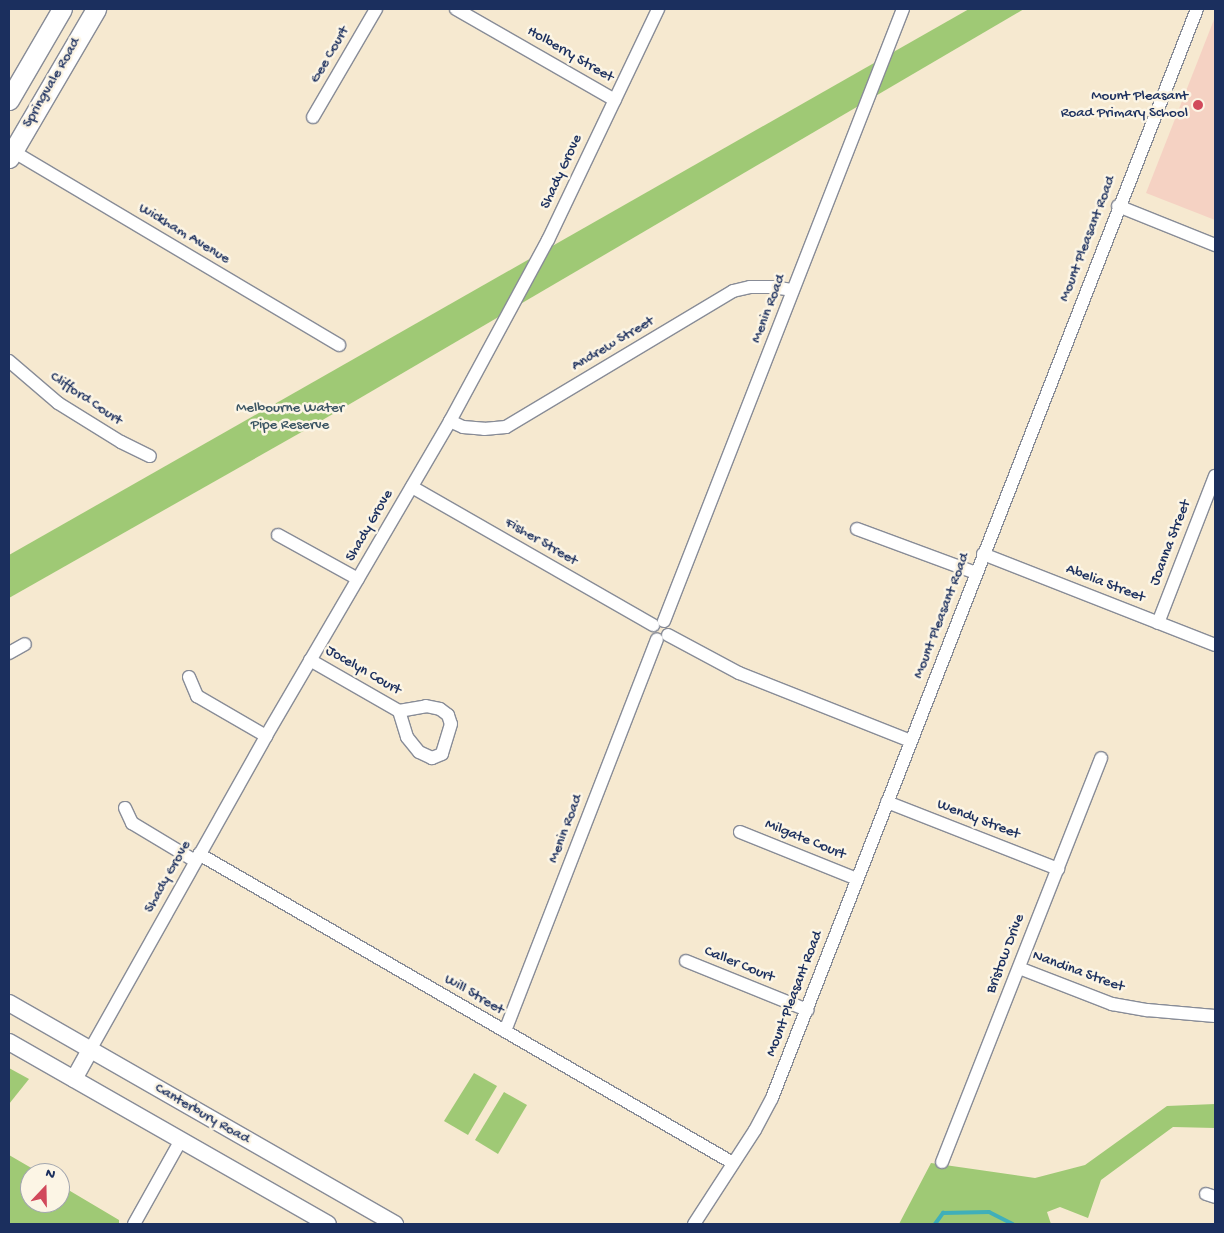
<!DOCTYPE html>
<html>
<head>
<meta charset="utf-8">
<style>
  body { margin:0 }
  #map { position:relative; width:1224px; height:1233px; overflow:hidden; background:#f6e9d0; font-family:"Gochi Hand",sans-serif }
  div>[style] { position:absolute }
  .built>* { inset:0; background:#f5d2c3 }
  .green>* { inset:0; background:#9fc975 }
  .stream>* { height:4px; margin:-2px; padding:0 2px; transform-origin:2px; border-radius:2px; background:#40afba }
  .roads { filter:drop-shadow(1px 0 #888c97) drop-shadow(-1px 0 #888c97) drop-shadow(0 1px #888c97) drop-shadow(0 -1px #888c97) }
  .minor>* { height:12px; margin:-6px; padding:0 6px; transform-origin:6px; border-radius:6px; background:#fff }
  .major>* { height:16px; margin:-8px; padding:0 8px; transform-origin:8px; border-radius:8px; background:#fff }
  .highway>* { height:19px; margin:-9.5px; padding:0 9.5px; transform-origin:9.5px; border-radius:9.5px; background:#fff }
  .dots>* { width:14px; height:14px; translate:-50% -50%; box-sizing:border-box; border:2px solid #fcf5e5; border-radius:50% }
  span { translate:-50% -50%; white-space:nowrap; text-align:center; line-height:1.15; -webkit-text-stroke:5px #fcf5e5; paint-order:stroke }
  .street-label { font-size:15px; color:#1b2f5e }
  .poi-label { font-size:15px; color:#1b2f5e }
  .right { translate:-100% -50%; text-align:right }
  .park-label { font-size:15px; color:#3c5664 }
  .frame { position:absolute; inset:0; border:10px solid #1b2f5e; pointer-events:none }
  .north { position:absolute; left:20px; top:1163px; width:50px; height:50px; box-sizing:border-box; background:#fcf5e5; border:1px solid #a2a6af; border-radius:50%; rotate:21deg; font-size:14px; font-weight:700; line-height:20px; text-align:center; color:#1b2f5e }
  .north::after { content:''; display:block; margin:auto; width:18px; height:22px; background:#d1495b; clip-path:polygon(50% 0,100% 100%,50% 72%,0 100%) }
</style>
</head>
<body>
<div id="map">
  <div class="built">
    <div style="clip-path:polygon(1215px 17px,1215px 220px,1146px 193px)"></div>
  </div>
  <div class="green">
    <div style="clip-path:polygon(969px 9px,1024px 9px,314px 425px,9px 598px,9px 555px)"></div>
    <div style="clip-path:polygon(9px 1068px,29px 1079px,9px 1104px)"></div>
    <div style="clip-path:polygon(474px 1073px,497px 1086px,468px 1135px,444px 1121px)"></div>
    <div style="clip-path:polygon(504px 1092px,527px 1105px,498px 1154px,475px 1140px)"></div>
    <div style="clip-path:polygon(1215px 1104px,1215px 1128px,1173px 1127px,1101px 1180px,1088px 1218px,1060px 1207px,1047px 1212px,1051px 1224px,899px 1224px,931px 1163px,1035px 1178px,1085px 1165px,1167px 1106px)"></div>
    <div style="clip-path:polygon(9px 1155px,40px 1173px,30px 1173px,30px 1203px,60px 1203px,60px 1185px,119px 1220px,119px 1224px,9px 1224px)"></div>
  </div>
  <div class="stream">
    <div style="left:935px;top:1224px;width:14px;rotate:-54deg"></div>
    <div style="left:943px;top:1213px;width:46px;rotate:-1.2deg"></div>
    <div style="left:989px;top:1212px;width:27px;rotate:27deg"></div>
  </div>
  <div class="roads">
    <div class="minor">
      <div style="left:456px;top:9px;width:183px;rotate:29.8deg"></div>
      <div style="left:313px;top:117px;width:125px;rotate:-59.7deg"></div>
      <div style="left:9px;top:149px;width:384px;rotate:30.7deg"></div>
      <div style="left:1118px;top:206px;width:105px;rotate:21.9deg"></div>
      <div style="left:9px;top:361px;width:65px;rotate:40.6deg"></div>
      <div style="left:58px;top:403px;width:74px;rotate:31.8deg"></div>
      <div style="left:121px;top:442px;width:32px;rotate:26deg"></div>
      <div style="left:450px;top:421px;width:14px;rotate:25deg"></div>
      <div style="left:463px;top:427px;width:21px;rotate:5deg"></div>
      <div style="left:484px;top:429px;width:22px;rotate:-5deg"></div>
      <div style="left:506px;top:427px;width:265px;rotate:-30.9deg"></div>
      <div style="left:733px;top:291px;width:17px;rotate:-13deg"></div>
      <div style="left:750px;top:287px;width:23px"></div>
      <div style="left:773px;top:287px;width:20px;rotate:9deg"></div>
      <div style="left:412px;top:487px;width:278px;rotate:29.8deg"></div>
      <div style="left:857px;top:529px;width:127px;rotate:20.3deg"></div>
      <div style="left:278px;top:535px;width:91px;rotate:28.8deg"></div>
      <div style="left:983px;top:554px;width:249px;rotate:21.4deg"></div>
      <div style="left:664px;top:621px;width:657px;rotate:-68.67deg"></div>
      <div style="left:1158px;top:623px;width:158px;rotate:-68.8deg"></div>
      <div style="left:668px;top:635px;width:81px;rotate:28.2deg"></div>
      <div style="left:739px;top:673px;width:185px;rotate:21.6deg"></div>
      <div style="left:9px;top:653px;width:18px;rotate:-29deg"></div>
      <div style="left:310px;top:660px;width:103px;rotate:29.8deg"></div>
      <div style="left:399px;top:711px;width:27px;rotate:-10deg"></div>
      <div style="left:426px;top:706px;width:14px;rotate:12deg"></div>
      <div style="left:440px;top:709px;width:10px;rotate:37deg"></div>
      <div style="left:448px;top:715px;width:9px;rotate:72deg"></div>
      <div style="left:451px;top:724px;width:31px;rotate:107deg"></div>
      <div style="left:442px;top:754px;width:11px;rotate:158deg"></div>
      <div style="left:432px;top:758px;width:14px;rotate:-155deg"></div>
      <div style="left:419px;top:752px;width:19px;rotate:-129deg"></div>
      <div style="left:407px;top:737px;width:27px;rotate:-107deg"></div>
      <div style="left:189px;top:677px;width:21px;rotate:67deg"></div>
      <div style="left:197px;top:696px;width:80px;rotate:30.1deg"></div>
      <div style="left:887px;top:802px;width:184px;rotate:21.4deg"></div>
      <div style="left:125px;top:808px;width:17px;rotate:65deg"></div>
      <div style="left:132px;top:823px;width:74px;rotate:31.1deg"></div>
      <div style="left:740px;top:832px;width:126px;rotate:21.9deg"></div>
      <div style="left:199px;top:854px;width:617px;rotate:30.06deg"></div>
      <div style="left:686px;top:961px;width:131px;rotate:22deg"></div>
      <div style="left:1019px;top:968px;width:100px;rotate:21.2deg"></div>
      <div style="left:1112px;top:1004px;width:36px;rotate:10deg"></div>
      <div style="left:1147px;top:1010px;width:68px;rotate:5deg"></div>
      <div style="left:505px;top:1031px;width:420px;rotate:-68.8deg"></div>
      <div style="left:90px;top:1050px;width:360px;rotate:-60.7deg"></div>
      <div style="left:266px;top:736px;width:365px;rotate:-59.7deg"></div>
      <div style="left:450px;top:421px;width:206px;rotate:-61.6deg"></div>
      <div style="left:548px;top:240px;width:256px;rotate:-64.5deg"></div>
      <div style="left:942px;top:1162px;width:434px;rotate:-68.5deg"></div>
      <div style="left:1206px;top:1194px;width:9px;rotate:18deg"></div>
      <div style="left:134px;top:1224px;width:96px;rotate:-60.8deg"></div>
      <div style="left:694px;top:1224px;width:112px;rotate:-57deg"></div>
      <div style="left:755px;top:1130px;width:36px;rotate:-62deg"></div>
      <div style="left:772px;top:1098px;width:1169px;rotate:-68.68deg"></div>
    </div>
    <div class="major">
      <div style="left:9px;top:1003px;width:445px;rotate:29.8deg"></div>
      <div style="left:9px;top:1042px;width:367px;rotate:29.7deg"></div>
      <div style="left:74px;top:1079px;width:33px;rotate:-61deg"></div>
    </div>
    <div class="highway">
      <div style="left:9px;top:100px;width:105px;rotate:-59.8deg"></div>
      <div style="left:9px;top:158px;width:173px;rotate:-59.7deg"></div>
    </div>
  </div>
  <div class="dots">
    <div style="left:1198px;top:105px;background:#d1495b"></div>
  </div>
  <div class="street-label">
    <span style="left:330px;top:55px;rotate:-60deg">Gee Court</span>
    <span style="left:570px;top:55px;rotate:30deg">Holberry Street</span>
    <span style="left:52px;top:83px;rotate:-60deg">Springvale Road</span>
    <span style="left:562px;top:172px;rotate:-65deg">Shady Grove</span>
    <span style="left:184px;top:234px;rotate:31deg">Wickham Avenue</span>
    <span style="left:1088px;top:239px;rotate:-69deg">Mount Pleasant Road</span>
    <span style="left:769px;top:309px;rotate:-69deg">Menin Road</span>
    <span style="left:613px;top:344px;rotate:-31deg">Andrew Street</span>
    <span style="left:86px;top:399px;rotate:34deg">Clifford Court</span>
    <span style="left:370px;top:526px;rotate:-60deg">Shady Grove</span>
    <span style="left:541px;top:542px;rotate:30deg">Fisher Street</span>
    <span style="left:1171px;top:543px;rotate:-69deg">Joanna Street</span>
    <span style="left:1105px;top:584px;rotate:21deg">Abelia Street</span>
    <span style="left:942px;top:616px;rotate:-69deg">Mount Pleasant Road</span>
    <span style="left:363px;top:671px;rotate:30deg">Jocelyn Court</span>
    <span style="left:978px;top:820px;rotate:21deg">Wendy Street</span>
    <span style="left:566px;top:829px;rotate:-69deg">Menin Road</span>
    <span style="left:805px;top:840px;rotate:22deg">Milgate Court</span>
    <span style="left:168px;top:877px;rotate:-61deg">Shady Grove</span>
    <span style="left:1006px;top:954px;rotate:-69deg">Bristow Drive</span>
    <span style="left:739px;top:965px;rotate:22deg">Caller Court</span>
    <span style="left:1078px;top:972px;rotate:20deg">Nandina Street</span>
    <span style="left:795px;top:994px;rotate:-69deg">Mount Pleasant Road</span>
    <span style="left:474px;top:995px;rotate:30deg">Will Street</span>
    <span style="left:202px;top:1114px;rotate:30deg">Canterbury Road</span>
  </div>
  <div class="poi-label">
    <span class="right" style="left:1188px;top:105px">Mount Pleasant<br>Road Primary School</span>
  </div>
  <div class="park-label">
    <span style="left:290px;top:417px">Melbourne Water<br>Pipe Reserve</span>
  </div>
  <div class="frame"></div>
  <div class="north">N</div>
</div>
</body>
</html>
